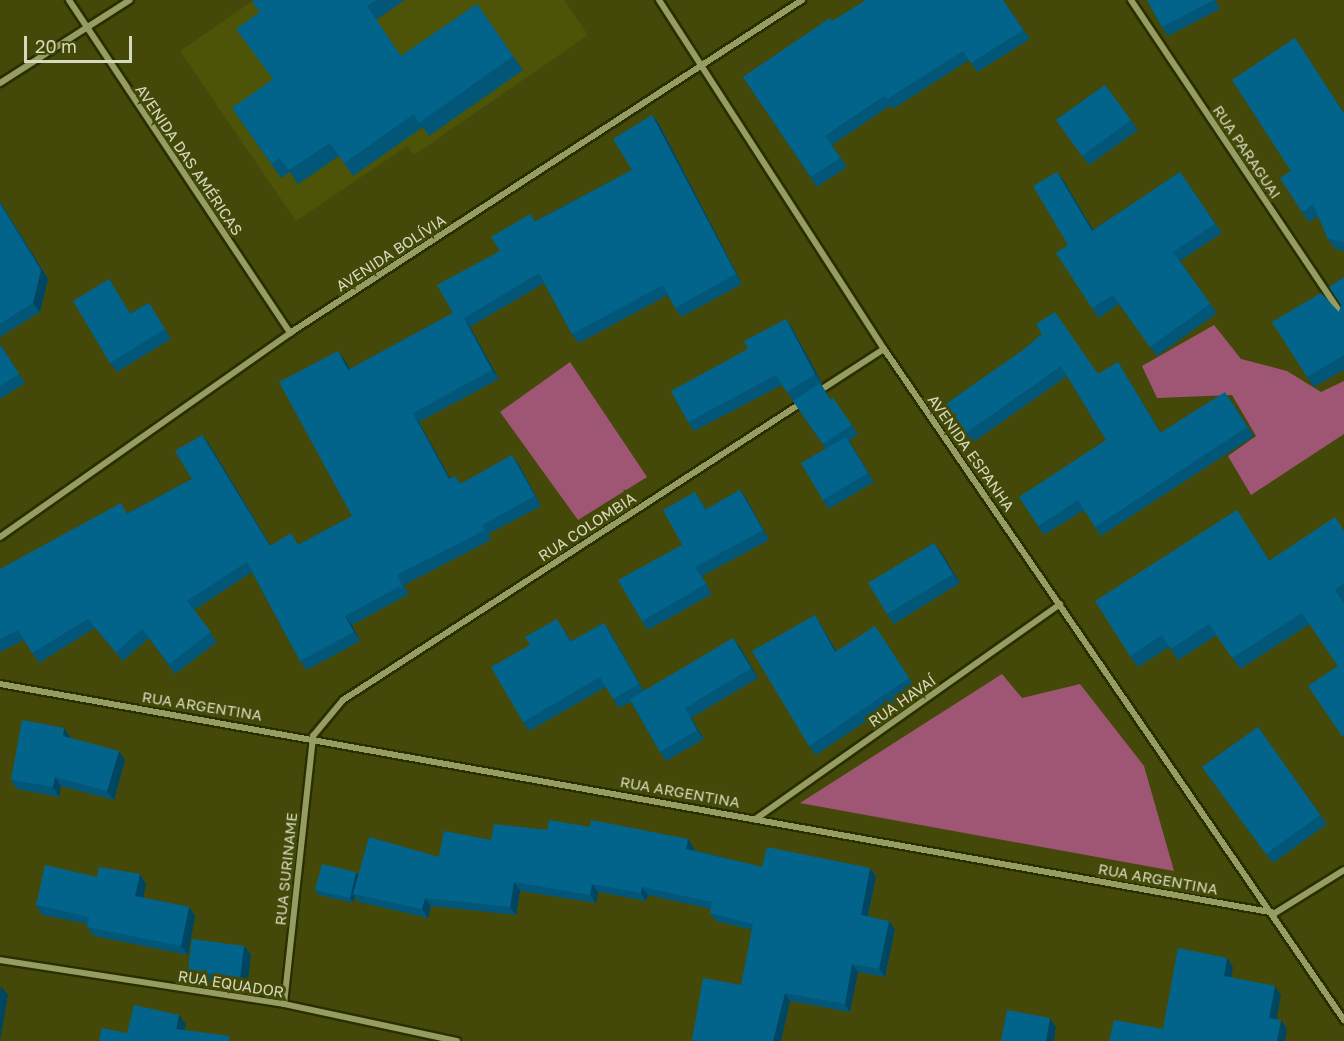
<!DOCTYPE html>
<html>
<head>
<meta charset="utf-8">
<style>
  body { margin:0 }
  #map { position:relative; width:1344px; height:1041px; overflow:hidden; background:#44490a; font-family:"Golos Text",sans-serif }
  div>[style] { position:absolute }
  .built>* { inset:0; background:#4d5307 }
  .green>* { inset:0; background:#9e5674 }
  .roads { filter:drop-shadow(2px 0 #2b2e00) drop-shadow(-2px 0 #2b2e00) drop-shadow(0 2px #2b2e00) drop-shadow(0 -2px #2b2e00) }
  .minor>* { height:6px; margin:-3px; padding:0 3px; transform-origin:3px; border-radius:3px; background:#969d62 }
  .wall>* { inset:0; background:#025678 }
  .shaded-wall>* { inset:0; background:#014661 }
  .building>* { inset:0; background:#02648b }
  span { translate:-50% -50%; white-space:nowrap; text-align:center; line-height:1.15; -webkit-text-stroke:6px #44490a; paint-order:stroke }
  .street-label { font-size:15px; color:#d6dabc }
  .scale { position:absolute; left:24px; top:36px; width:108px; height:27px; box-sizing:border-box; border:3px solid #d6dabc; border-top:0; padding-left:8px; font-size:18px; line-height:21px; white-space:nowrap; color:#d6dabc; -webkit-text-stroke:4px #44490a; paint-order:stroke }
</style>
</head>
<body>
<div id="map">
  <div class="built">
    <div style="clip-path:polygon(254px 0,564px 0,588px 35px,414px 155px,407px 146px,296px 221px,180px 51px)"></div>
  </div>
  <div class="green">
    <div style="clip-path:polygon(1214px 325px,1241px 359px,1287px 371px,1321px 392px,1344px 381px,1344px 434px,1251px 495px,1228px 456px,1256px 436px,1232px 395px,1157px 398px,1142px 366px)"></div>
    <div style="clip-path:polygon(570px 362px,647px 477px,578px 520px,500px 412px)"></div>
    <div style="clip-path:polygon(1002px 674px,1022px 698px,1080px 684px,1144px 766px,1174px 871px,800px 803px)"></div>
  </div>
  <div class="roads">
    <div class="minor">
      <div style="left:69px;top:0;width:400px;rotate:56.4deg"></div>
      <div style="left:659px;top:0;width:415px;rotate:57.2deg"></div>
      <div style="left:884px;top:349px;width:814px;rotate:55.57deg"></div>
      <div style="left:1131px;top:0;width:383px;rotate:56.2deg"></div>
      <div style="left:0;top:83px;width:154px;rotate:-32.6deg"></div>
      <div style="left:819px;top:391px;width:77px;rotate:-32.9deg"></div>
      <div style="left:0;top:537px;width:355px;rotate:-35.1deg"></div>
      <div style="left:290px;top:333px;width:611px;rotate:-33.04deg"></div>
      <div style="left:0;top:684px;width:1295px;rotate:10.18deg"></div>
      <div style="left:1275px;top:913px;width:81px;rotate:-31.9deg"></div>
      <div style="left:757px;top:818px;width:371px;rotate:-35.2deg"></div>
      <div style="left:0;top:960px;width:287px;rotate:8.8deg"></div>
      <div style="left:284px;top:1004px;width:177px;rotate:12.1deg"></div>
      <div style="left:284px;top:1004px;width:270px;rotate:-83.8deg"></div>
      <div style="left:313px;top:736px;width:47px;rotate:-50.2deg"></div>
      <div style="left:343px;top:700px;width:548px;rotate:-32.94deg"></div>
    </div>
  </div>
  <div class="wall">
    <div style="clip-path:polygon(255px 0,405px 0,376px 20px,401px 56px,477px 4px,523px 70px,429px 136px,423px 127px,353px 176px,339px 156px,298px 184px,290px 172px,281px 178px,232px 108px,273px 80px,260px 13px)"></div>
    <div style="clip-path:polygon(1003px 0,1030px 39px,977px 72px,969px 60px,893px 109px,891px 105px,832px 145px,847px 167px,817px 187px,743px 77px,832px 21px)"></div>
    <div style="clip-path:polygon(1147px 0,1215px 0,1220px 9px,1168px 36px,1162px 27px)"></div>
    <div style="clip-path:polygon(1295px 38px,1344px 113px,1344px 251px,1335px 249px,1328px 239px,1318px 216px,1309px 222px,1302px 212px,1291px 171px)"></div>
    <div style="clip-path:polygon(1105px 85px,1138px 130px,1089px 165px,1056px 120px)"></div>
    <div style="clip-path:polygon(652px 115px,659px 124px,742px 284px,681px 317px,675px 308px,668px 295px,579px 343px,572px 334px,544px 283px,470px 327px,499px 379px,419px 422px,450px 479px,455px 476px,460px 483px,519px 465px,541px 506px,488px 534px,491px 540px,404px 585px,409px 594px,352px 625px,360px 641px,307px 670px,300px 661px,252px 572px,194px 610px,217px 642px,175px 674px,149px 638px,123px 661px,95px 628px,39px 663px,24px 640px,0 652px,0 569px,128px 513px,192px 479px,209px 444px,270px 545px,299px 544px,352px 516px,345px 360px,350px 369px,453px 313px,500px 251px,530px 214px,535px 221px,632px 170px)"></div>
    <div style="clip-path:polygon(1057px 172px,1093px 230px,1180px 172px,1222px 233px,1180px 261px,1217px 313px,1157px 356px,1119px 304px,1099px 318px,1092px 308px,1068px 245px)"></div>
    <div style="clip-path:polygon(0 202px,48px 279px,40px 312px,0 337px)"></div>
    <div style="clip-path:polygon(1344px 277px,1344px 370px,1314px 387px,1307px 377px,1339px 312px,1341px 305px)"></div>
    <div style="clip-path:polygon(109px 279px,130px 313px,149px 303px,171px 339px,117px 372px,110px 363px)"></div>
    <div style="clip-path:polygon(792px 328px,822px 383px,821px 384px,831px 400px,833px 398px,858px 434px,849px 441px,874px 482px,829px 509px,823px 500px,826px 449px,782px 385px,694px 431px,688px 422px)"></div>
    <div style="clip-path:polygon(1042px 334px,1098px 374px,1118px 362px,1161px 433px,1231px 401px,1254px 436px,1101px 536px,1084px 510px,1044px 535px,1038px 526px,1106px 440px,1067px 376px,972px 443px,946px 404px,1023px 350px)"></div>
    <div style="clip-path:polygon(0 344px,25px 383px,0 399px)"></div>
    <div style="clip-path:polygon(740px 490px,747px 500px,769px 540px,702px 576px,712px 594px,648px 630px,642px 621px,687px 553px,695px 492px,706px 509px)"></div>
    <div style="clip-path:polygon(1237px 510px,1270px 561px,1344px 531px,1344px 600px,1343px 601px,1344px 603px,1344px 738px,1308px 686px,1338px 666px,1310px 624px,1240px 669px,1217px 635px,1178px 660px,1169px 647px,1138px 667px,1130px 656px)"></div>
    <div style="clip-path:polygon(934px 543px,960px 583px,894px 624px,887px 614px)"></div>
    <div style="clip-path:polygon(815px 615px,821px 625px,836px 651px,881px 635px,915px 688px,816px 755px,809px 746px)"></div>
    <div style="clip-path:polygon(604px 623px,610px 632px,644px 691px,740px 647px,758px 678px,691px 718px,704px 739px,666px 761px,660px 752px,631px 702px,619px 708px,606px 687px,529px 731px,523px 722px,563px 628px,571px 641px)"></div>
    <div style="clip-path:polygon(1258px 727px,1327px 824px,1273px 863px,1202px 767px)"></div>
    <div style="clip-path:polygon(71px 738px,125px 760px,114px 800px,61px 786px,59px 797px,17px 789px,11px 780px)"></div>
    <div style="clip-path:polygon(590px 827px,688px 839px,694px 848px,693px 850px,762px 867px,876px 876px,868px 917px,895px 929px,885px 977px,858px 972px,850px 1012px,790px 1001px,781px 1041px,693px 1041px,692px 1040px,741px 985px,752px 930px,716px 921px,710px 913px,711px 909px,648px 895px,646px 901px,598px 892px,596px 903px,520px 891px,516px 915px,431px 906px,428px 918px,359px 902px,355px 896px,353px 903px,319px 895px,315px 890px,359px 875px,439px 857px,491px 840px,547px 830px)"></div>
    <div style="clip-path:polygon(140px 874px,146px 884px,143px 898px,189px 907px,195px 916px,188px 955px,94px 936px,87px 927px,88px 924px,42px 915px,36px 905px,97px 877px)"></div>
    <div style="clip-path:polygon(244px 946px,251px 955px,247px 987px,195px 981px,188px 971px)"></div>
  </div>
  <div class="shaded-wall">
    <div style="clip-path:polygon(652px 115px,659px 124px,742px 284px,736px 274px)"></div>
    <div style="clip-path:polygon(1057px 172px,1064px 181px,1099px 240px,1092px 231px)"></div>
    <div style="clip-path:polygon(0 202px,48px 279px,40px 312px,33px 303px)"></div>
    <div style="clip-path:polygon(464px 318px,470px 327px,499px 379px,492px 370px)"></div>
    <div style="clip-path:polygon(786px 319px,792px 328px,822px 383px,815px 374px)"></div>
    <div style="clip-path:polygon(338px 351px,345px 360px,355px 379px,348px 370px)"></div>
    <div style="clip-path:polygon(413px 413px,419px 422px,456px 489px,449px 479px)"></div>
    <div style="clip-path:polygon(202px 435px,209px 444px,276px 555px,270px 546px)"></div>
    <div style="clip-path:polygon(846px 437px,852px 446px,874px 482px,868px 473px)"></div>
    <div style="clip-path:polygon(512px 455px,519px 465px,541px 506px,535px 496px)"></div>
    <div style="clip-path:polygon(740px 490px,747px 500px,769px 540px,763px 530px)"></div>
    <div style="clip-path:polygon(934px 543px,941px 552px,960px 583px,953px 574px)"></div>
    <div style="clip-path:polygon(815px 615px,821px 625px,842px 661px,835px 652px)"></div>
    <div style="clip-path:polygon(345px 616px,352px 625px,360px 641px,354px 632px)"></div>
    <div style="clip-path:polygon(604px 623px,610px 632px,645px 694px,639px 684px)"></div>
    <div style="clip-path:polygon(733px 638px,740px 647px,758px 678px,751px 668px)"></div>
    <div style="clip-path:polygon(685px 708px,691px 718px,704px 739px,697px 730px)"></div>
    <div style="clip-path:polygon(64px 728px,71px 738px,69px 745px,63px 736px)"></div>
    <div style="clip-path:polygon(119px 751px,125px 760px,114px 800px,107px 791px)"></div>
    <div style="clip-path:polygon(55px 777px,61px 786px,59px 797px,53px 787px)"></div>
    <div style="clip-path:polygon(688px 839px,694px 848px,692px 857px,686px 849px)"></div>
    <div style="clip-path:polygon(870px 868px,876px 876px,866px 924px,861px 915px)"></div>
    <div style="clip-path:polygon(356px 872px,360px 877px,353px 894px,355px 896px,353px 903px,350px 898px)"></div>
    <div style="clip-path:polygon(140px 874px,146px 884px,142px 906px,135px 896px)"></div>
    <div style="clip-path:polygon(514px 882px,520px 891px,516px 915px,510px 907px)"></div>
    <div style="clip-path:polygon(592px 884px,598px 892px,596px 903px,590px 895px)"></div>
    <div style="clip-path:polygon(642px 887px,648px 895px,646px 901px,641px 893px)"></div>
    <div style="clip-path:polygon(425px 898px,431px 906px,428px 918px,422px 909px)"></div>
    <div style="clip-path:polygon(189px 907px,195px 916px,188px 955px,181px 946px)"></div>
    <div style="clip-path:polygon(889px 921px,895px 929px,885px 977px,879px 969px)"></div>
    <div style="clip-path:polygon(244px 946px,251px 955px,247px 987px,240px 978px)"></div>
    <div style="clip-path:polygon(1227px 958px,1233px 967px,1230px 985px,1224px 976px)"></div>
    <div style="clip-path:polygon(852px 964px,858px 972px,850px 1012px,845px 1004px)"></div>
    <div style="clip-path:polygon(1px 986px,8px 995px,0 1041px,0 994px)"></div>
    <div style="clip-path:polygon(1275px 986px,1281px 995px,1275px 1027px,1269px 1018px)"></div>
    <div style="clip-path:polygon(785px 993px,790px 1001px,781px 1041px,773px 1041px)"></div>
    <div style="clip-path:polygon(179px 1015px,186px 1024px,182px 1038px,176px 1029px)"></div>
    <div style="clip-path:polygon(1050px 1018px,1056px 1027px,1054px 1041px,1046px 1041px)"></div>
    <div style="clip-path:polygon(1281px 1020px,1287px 1029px,1285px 1041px,1277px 1041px)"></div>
  </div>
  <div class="building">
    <div style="clip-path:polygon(255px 0,376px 0,367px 6px,401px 56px,477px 4px,513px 56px,419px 123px,414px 114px,344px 163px,330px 143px,289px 170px,280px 158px,272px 164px,232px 108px,273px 79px,236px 29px,260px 12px,252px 2px)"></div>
    <div style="clip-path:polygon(866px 0,1003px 0,1023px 30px,971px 63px,963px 51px,887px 99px,884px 96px,825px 136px,840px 158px,811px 177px,743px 77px,830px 18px,832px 21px)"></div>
    <div style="clip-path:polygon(1147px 0,1214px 0,1162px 27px)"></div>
    <div style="clip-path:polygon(1295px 38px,1344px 114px,1344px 242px,1328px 239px,1313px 204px,1302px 212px,1280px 178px,1291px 171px,1232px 80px)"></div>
    <div style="clip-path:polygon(1105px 85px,1131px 120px,1082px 156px,1056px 120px)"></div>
    <div style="clip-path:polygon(652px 115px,736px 274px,675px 308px,663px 285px,572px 334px,539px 273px,464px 318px,492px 370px,413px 413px,449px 479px,455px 476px,460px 484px,512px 455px,535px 496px,482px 525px,485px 530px,397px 575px,402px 585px,345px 616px,354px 632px,300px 661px,247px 562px,187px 601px,211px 632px,169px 664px,142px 629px,116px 652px,88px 619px,32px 653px,18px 630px,0 639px,0 569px,121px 503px,127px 514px,192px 479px,175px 451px,202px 435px,270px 546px,291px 533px,298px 545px,352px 516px,279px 382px,338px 351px,348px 370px,453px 313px,437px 285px,500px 251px,491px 237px,530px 214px,535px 222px,632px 170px,613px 139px)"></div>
    <div style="clip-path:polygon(1057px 172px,1092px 231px,1180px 172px,1215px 224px,1173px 252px,1210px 304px,1150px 347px,1113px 295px,1092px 308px,1056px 253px,1068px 245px,1033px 186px)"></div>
    <div style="clip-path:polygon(0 203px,41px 270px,33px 303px,0 324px)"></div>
    <div style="clip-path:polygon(1344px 277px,1344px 355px,1307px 377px,1272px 322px,1321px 293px,1339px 312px,1341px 305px,1329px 287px)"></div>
    <div style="clip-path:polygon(109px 279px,130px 314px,149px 303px,165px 329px,110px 363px,73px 301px)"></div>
    <div style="clip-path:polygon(1055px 312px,1098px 374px,1118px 362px,1160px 433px,1225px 392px,1247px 427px,1095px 527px,1078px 500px,1038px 526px,1019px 497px,1106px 440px,1061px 366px,966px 433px,946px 404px,1023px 350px,1042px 334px,1036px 324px)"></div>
    <div style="clip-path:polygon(786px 319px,815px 374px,787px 392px,776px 375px,688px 422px,671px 391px,748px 349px,744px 341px)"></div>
    <div style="clip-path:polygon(0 345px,19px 374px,0 386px)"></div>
    <div style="clip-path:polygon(820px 383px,830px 400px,833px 398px,852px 425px,823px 444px,793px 401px)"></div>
    <div style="clip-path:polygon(846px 437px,868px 473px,823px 500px,801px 463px)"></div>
    <div style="clip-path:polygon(740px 490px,763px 530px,695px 567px,706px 584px,642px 621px,618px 580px,682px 545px,694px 566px,663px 510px,695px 492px,705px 510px)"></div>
    <div style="clip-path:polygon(1237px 510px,1269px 561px,1335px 517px,1344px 531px,1344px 583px,1335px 590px,1344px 603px,1344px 735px,1342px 736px,1308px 686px,1338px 666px,1302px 613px,1232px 658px,1209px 624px,1171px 649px,1162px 635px,1130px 656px,1095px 601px)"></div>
    <div style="clip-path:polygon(934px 543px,953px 574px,887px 614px,868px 583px)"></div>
    <div style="clip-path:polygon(815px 615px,835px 652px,875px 626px,909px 678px,809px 746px,752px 651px)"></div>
    <div style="clip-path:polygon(557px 619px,570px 642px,604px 623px,639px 684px,613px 699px,600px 677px,523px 722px,491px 667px,530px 645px,525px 637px)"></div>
    <div style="clip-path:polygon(733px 638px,751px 668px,685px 708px,697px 730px,660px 752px,630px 699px)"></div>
    <div style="clip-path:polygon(22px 720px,64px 728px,63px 736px,119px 751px,107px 791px,55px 777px,53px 787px,11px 780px)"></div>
    <div style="clip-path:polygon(1258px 727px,1320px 815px,1266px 854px,1202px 767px)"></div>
    <div style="clip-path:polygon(549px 820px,590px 827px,591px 820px,688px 839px,686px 849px,762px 867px,767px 847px,870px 868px,861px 915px,889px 921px,879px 969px,852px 964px,845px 1004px,785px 993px,773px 1041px,699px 1041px,692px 1040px,703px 978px,741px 985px,753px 924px,710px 913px,712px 902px,642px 887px,641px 893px,592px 884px,590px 895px,514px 882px,510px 907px,425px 898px,422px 909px,353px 894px,369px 837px,439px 857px,444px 831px,491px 840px,494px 824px,547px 830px)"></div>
    <div style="clip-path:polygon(322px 864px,356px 872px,350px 898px,315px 890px)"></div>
    <div style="clip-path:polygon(45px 865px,97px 877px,99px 867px,140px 874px,135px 896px,189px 907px,181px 946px,87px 927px,89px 917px,36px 905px)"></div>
    <div style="clip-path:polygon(192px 939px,244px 946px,240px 978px,188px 971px)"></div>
    <div style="clip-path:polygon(1178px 948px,1227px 958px,1224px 976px,1275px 986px,1269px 1018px,1281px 1020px,1277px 1041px,1109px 1041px,1114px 1020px,1163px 1029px)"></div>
    <div style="clip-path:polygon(134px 1005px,179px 1015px,176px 1029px,229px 1036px,229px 1041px,99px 1041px,102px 1028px,127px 1033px)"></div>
    <div style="clip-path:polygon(1007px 1010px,1050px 1018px,1046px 1041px,1001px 1041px)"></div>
  </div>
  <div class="street-label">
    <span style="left:1247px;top:152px;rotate:56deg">RUA PARAGUAI</span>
    <span style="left:189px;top:160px;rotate:56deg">AVENIDA DAS AMÉRICAS</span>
    <span style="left:391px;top:253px;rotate:-33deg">AVENIDA BOLÍVIA</span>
    <span style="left:971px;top:453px;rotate:55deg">AVENIDA ESPANHA</span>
    <span style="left:587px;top:527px;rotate:-33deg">RUA COLOMBIA</span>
    <span style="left:902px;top:701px;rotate:-35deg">RUA HAVAÍ</span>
    <span style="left:202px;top:706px;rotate:9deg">RUA ARGENTINA</span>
    <span style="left:680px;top:792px;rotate:10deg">RUA ARGENTINA</span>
    <span style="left:286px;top:869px;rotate:-84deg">RUA SURINAME</span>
    <span style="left:1158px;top:879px;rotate:10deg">RUA ARGENTINA</span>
    <span style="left:231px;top:984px;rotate:9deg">RUA EQUADOR</span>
  </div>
  <div class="scale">20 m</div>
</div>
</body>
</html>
